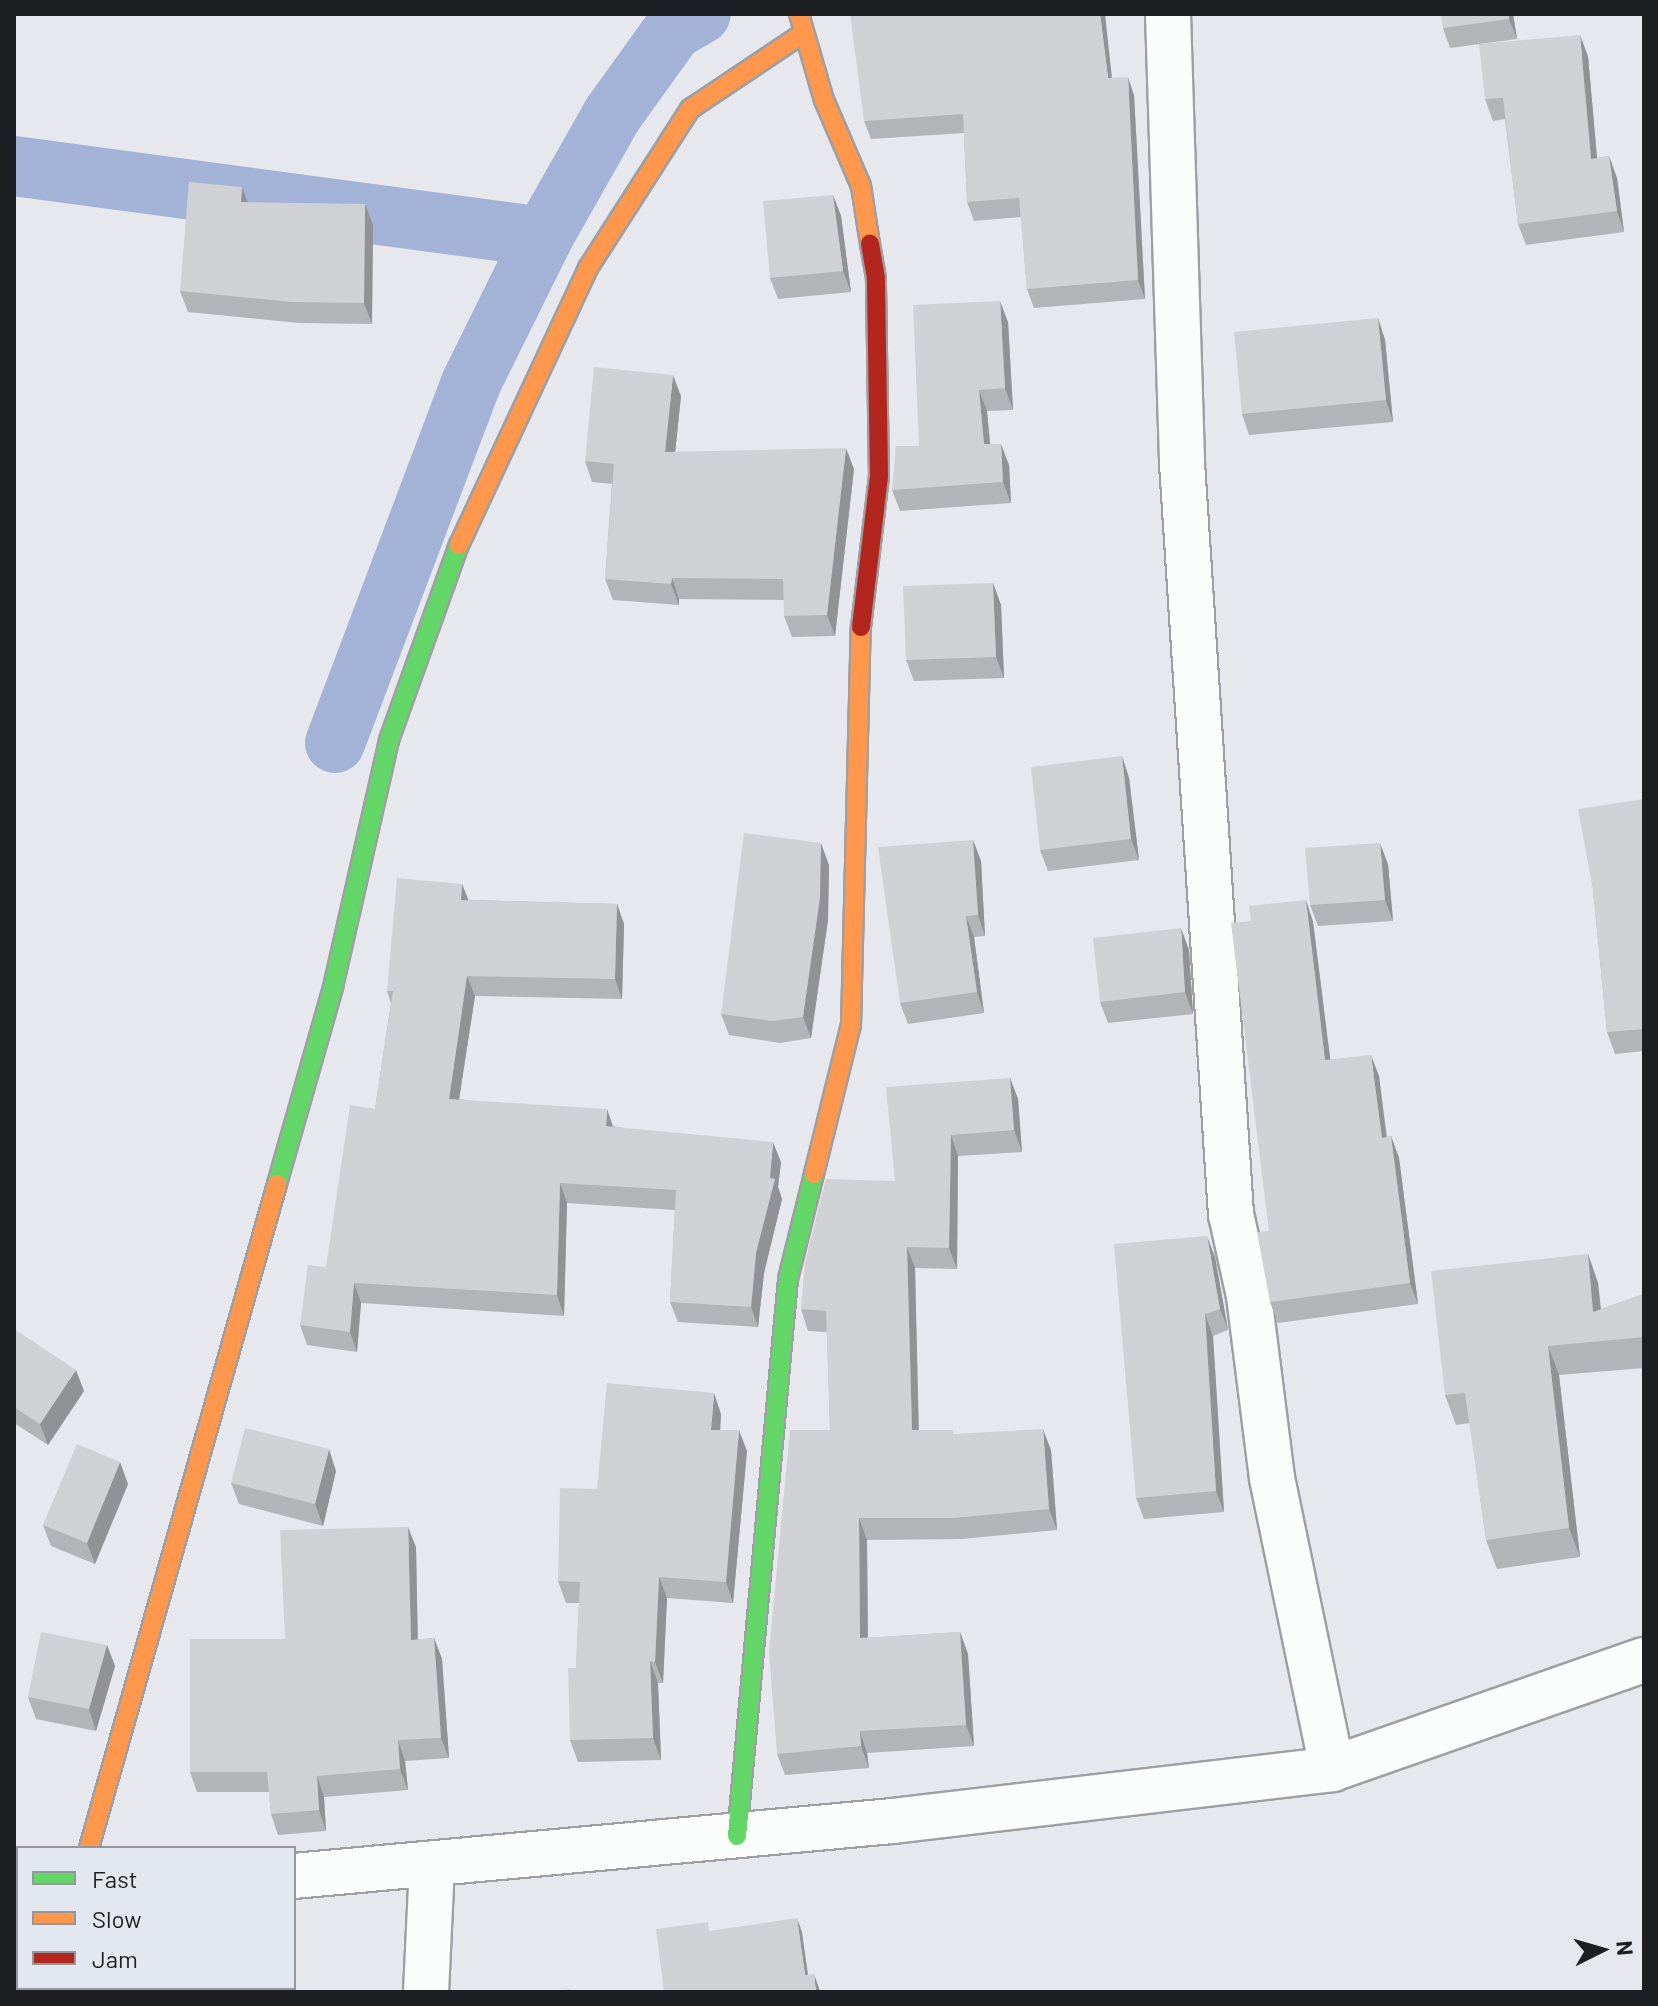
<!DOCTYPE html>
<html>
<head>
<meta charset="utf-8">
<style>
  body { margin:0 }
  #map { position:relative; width:1658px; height:2006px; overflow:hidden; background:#e6e8ed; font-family:Barlow,sans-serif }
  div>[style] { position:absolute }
  .canal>* { height:60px; margin:-30px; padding:0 30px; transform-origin:30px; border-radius:30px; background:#a3b2d7 }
  .roads { filter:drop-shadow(2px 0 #9d9fa3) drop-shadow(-2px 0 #9d9fa3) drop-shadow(0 2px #9d9fa3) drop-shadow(0 -2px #9d9fa3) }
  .street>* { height:44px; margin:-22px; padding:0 22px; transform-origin:22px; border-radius:22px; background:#fbfcfc }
  .fast>* { height:18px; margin:-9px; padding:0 9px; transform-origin:9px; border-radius:9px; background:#63d668 }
  .slow>* { height:18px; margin:-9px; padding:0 9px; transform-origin:9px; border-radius:9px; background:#ff974d }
  .jam>* { height:18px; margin:-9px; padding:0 9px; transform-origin:9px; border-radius:9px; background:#b3261e }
  .wall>* { inset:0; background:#b2b4b7 }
  .shaded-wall>* { inset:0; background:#919295 }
  .building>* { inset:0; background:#cfd1d5 }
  span { translate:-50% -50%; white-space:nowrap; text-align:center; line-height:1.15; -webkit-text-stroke:6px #e3e7f0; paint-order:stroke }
  .frame { position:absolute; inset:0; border:16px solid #1d1e22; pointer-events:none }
  .legend { position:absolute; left:16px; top:1846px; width:280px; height:144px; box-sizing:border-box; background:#e3e7f0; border:2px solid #94979e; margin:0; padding:10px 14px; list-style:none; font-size:24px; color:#1d1e22 }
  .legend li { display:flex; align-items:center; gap:16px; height:40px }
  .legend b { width:40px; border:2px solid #94979e }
  .north { position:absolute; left:1562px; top:1910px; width:80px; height:80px; -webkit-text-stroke:6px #e3e7f0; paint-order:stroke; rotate:85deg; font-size:22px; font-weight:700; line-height:32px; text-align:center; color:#1d1e22 }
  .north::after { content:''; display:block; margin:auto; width:28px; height:36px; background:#1d1e22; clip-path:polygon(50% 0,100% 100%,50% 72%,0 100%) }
</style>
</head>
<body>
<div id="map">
  <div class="canal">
    <div style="left:14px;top:166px;width:534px;rotate:7.64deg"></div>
    <div style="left:335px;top:743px;width:385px;rotate:-69.3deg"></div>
    <div style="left:471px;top:383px;width:163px;rotate:-63.7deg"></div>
    <div style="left:543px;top:237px;width:140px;rotate:-60.5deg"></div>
    <div style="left:612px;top:115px;width:105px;rotate:-54.3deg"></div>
    <div style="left:673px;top:30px;width:32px;rotate:-30deg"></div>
  </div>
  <div class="roads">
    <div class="street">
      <div style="left:1168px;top:14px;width:449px;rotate:88.2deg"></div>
      <div style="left:1182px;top:463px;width:753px;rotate:86.27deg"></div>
      <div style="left:1231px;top:1214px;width:84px;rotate:77.6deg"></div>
      <div style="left:1249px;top:1296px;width:183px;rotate:82.8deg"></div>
      <div style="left:1272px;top:1478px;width:297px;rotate:78.3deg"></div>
      <div style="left:294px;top:1876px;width:601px;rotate:-5.25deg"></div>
      <div style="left:892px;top:1821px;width:443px;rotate:-6.7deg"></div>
      <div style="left:1332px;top:1769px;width:330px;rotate:-19.3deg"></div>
      <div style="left:14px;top:1903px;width:4px;rotate:-14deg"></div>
      <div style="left:426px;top:1992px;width:127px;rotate:-87.3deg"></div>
    </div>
    <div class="fast">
      <div style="left:277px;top:1184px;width:205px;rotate:-74.1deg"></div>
      <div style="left:333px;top:987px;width:253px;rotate:-77.2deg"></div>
      <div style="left:389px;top:740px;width:207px;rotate:-70.3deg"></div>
      <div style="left:737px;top:1836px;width:559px;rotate:-84.77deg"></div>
      <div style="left:788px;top:1279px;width:108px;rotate:-76.1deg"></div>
    </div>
    <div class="slow">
      <div style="left:799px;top:14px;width:90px;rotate:73.8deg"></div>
      <div style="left:824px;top:100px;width:94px;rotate:66.7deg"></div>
      <div style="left:861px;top:186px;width:59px;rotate:81.2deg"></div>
      <div style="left:459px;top:545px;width:306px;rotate:-65deg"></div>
      <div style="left:588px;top:268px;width:189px;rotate:-57.3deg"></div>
      <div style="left:690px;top:109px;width:135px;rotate:-33.8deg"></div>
      <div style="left:814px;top:1174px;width:154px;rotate:-76.1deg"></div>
      <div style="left:851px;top:1025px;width:398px;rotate:-88.6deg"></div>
      <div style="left:89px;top:1848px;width:690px;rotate:-74.19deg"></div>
    </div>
    <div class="jam">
      <div style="left:861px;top:627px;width:152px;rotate:-83.2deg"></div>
      <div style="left:879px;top:476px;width:198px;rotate:-90.9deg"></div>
      <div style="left:876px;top:278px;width:35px;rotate:-100deg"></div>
    </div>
  </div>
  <div class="wall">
    <div style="clip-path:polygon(1513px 14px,1517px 39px,1450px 48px,1443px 28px)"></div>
    <div style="clip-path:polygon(1588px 56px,1597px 158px,1609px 156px,1617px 178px,1624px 232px,1526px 245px,1518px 224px,1505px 119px,1493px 121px,1485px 99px)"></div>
    <div style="clip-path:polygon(1112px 78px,1134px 95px,1145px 299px,1034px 308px,1027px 289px,1021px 217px,974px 221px,967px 202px,964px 133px,871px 139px,864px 121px)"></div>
    <div style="clip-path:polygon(833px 195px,841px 216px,851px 292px,778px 299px,770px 278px)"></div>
    <div style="clip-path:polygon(248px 203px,365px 204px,373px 225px,372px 324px,299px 323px,188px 312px,180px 291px)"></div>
    <div style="clip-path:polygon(1378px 318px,1385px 340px,1393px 422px,1249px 435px,1242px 414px)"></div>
    <div style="clip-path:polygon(1008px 322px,1013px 410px,987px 411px,990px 444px,1009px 465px,1011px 503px,900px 511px,892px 490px)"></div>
    <div style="clip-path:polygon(681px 396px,675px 452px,854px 469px,835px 636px,792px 637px,784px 616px,784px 600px,679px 599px,679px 605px,613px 600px,605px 579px,612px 484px,592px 482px,585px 461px)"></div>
    <div style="clip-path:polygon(993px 583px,1001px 605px,1004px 678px,914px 681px,906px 660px)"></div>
    <div style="clip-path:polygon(1122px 756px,1129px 778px,1139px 860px,1048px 871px,1040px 850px)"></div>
    <div style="clip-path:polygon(1644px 799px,1644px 1051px,1615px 1054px,1607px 1032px,1593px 890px)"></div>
    <div style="clip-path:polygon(973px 840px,981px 861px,985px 936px,974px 937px,984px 1013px,908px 1024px,900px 1003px)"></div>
    <div style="clip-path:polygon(1388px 864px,1393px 921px,1318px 926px,1310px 905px)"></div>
    <div style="clip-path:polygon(829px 865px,828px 920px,811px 1038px,780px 1043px,729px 1035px,721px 1014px)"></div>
    <div style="clip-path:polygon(462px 884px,468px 900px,617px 904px,624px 924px,622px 999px,475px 996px,459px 1099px,613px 1126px,781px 1162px,778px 1187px,782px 1199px,764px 1273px,758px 1327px,678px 1322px,670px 1302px,675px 1210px,567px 1203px,564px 1316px,361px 1303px,357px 1352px,307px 1345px,300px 1325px,326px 1267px,375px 1109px,391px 1003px,387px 991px)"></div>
    <div style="clip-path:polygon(1306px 900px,1313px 922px,1330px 1059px,1379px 1076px,1387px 1137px,1391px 1136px,1399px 1158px,1418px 1304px,1278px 1323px,1270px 1302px,1269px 1231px,1251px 921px)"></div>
    <div style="clip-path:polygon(1189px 950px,1193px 1014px,1108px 1023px,1100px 1002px)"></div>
    <div style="clip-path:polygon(1010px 1078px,1018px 1099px,1022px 1152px,958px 1156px,957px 1269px,915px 1268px,919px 1430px,955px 1434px,1051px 1450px,1057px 1530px,961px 1539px,867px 1540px,868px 1638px,960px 1632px,968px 1654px,974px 1746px,867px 1753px,869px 1768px,785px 1775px,777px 1754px,830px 1430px,827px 1332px,808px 1331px,801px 1309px,895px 1181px)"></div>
    <div style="clip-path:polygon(1588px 1254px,1598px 1283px,1601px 1309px,1644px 1294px,1644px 1368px,1559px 1375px,1580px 1557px,1497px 1569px,1486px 1540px,1470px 1423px,1456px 1425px,1445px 1395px)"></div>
    <div style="clip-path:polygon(1215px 1257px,1228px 1330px,1213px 1336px,1224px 1512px,1144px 1519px,1136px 1498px)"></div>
    <div style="clip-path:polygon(14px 1329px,84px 1391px,48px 1445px,14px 1423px)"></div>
    <div style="clip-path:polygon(721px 1414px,720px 1430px,747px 1451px,733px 1603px,667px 1598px,663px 1683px,658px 1683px,661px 1760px,578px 1762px,570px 1740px,576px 1668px,579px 1603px,566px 1603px,558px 1581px,597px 1489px)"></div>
    <div style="clip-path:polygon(336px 1471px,323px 1526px,239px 1504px,231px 1483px)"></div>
    <div style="clip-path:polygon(128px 1484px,95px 1564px,51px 1546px,43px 1525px)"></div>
    <div style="clip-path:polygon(416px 1547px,418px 1640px,434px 1638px,442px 1659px,449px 1758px,405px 1761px,408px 1790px,324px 1797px,326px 1831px,278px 1835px,271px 1814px,269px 1792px,197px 1792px,190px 1772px,285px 1639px)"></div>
    <div style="clip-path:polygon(107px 1645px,115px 1666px,96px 1731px,36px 1719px,28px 1697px)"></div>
  </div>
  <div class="shaded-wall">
    <div style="clip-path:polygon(1100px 14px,1105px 14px,1114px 97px,1108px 78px)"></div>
    <div style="clip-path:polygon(1509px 14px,1513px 14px,1517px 39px,1509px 19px)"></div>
    <div style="clip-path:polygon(1580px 35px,1588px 56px,1599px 180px,1591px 159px)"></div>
    <div style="clip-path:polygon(1128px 77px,1134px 95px,1145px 299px,1138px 280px)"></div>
    <div style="clip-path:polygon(1609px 156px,1617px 178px,1624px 232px,1617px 211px)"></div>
    <div style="clip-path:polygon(242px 187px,250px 208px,241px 202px)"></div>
    <div style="clip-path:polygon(833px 195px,841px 216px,851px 292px,843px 271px)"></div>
    <div style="clip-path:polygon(365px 204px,373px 225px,372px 324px,364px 303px)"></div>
    <div style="clip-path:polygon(1000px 301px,1008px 322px,1013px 410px,1005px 388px)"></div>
    <div style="clip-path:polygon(1378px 318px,1385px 340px,1393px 422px,1386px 400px)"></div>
    <div style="clip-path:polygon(673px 375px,681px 396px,673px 473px,665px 452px)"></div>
    <div style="clip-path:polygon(979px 390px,987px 411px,992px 465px,984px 444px)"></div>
    <div style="clip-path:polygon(1001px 444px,1009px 465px,1011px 503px,1003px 482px)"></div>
    <div style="clip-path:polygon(846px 448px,854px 469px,835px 636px,827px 615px)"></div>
    <div style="clip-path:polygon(672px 578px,679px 599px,679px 605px,671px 584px)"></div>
    <div style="clip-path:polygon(993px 583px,1001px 605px,1004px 678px,996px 657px)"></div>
    <div style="clip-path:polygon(1122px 756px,1129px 778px,1139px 860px,1131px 839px)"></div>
    <div style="clip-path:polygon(973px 840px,981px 861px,985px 936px,978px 915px)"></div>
    <div style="clip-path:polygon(821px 843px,829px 865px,828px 920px,811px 1038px,803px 1017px)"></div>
    <div style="clip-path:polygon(1380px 843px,1388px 864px,1393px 921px,1385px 900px)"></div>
    <div style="clip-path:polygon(462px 884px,470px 904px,461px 900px)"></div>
    <div style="clip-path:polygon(1306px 900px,1313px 922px,1333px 1081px,1325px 1060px)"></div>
    <div style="clip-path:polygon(617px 904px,624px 924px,622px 999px,615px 979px)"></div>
    <div style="clip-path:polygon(966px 916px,974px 937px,984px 1013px,977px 992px)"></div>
    <div style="clip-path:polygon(1181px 928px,1189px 950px,1193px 1014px,1185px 992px)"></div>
    <div style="clip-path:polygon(467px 976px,475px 996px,456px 1119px,449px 1099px)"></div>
    <div style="clip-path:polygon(1371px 1055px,1379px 1076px,1389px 1159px,1382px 1138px)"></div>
    <div style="clip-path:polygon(1010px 1078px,1018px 1099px,1022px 1152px,1014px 1130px)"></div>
    <div style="clip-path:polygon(607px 1109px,614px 1129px,606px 1126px)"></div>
    <div style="clip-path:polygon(951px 1135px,958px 1156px,957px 1269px,949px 1248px)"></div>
    <div style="clip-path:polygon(1391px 1136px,1399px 1158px,1418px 1304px,1410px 1283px)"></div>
    <div style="clip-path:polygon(773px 1142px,781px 1162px,778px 1187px,782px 1199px,764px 1273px,758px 1327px,751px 1307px,756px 1253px,770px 1178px)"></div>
    <div style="clip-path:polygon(560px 1183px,567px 1203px,564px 1316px,557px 1295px)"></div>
    <div style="clip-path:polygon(1207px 1236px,1215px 1257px,1228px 1330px,1220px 1309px)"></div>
    <div style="clip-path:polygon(907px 1247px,915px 1268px,919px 1451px,912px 1430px)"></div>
    <div style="clip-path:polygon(1588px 1254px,1598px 1283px,1604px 1341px,1593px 1312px)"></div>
    <div style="clip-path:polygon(354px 1283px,361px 1303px,357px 1352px,350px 1332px)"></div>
    <div style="clip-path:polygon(1205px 1314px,1213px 1336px,1224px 1512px,1216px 1491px)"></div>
    <div style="clip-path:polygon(1548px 1346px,1559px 1375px,1580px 1557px,1569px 1528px)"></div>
    <div style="clip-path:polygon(76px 1370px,84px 1391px,48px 1445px,40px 1424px)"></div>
    <div style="clip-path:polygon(714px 1393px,721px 1414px,719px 1451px,711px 1430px)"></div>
    <div style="clip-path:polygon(1043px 1429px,1051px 1450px,1057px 1530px,1049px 1509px)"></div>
    <div style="clip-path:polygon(739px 1430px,747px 1451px,733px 1603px,726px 1582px)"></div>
    <div style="clip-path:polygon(329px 1449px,336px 1471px,323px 1526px,315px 1504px)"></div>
    <div style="clip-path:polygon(120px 1462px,128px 1484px,95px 1564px,87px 1543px)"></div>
    <div style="clip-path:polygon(859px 1518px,867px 1540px,868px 1660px,860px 1638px)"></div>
    <div style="clip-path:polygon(408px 1527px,416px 1547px,418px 1661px,411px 1640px)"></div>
    <div style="clip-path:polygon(659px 1577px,667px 1598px,663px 1683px,655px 1662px)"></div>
    <div style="clip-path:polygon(960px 1632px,968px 1654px,974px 1746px,966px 1725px)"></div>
    <div style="clip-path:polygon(434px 1638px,442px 1659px,449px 1758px,441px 1738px)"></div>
    <div style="clip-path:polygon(107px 1645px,115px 1666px,96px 1731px,89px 1709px)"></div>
    <div style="clip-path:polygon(650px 1661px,658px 1683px,661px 1760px,653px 1738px)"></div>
    <div style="clip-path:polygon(860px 1731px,867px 1753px,869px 1768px,861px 1746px)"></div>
    <div style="clip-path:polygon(398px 1740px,405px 1761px,408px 1790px,400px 1769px)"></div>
    <div style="clip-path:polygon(317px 1776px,324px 1797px,326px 1831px,319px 1810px)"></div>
    <div style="clip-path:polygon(797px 1918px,802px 1932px,810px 1989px,805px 1975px)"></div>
    <div style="clip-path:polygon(814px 1974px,819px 1988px,820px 1992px,816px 1992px)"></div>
    <div style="clip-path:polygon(189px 1988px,195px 1988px,195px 1992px,190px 1992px)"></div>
  </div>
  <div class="building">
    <div style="clip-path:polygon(850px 14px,1100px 14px,1108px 78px,1128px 77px,1138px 280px,1027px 289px,1019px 198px,967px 202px,963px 114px,864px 121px)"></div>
    <div style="clip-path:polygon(1441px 14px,1509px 14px,1509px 19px,1443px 28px)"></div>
    <div style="clip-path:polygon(1580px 35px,1591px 159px,1609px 156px,1617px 211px,1518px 224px,1503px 98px,1485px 99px,1479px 44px)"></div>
    <div style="clip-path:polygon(189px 182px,242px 187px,241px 202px,365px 204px,364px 303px,291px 302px,180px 291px)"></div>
    <div style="clip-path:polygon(833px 195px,843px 271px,770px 278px,763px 201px)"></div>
    <div style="clip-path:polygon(1000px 301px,1005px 388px,979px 390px,984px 444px,1001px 444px,1003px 482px,892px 490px,896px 446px,919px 446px,913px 305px)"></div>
    <div style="clip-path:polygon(1378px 318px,1386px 400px,1242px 414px,1234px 332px)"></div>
    <div style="clip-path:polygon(594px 367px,673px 375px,665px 452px,846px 448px,827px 615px,784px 616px,783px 579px,672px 578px,671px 584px,605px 579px,614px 464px,585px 461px)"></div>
    <div style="clip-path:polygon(993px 583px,996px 657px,906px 660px,903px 586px)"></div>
    <div style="clip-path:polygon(1122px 756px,1131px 839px,1040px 850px,1031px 767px)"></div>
    <div style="clip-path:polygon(1644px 799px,1644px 1029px,1607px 1032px,1593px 890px,1578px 809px)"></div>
    <div style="clip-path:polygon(744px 833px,821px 843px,820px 898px,803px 1017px,772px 1021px,721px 1014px)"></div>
    <div style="clip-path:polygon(973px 840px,978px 915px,966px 916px,977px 992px,900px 1003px,878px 847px)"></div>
    <div style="clip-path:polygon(1380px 843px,1385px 900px,1310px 905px,1305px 848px)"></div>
    <div style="clip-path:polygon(397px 878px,462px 884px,461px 900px,617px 904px,615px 979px,467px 976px,449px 1099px,607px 1109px,606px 1126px,773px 1142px,770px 1178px,775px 1179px,756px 1253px,751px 1307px,670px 1302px,676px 1190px,560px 1183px,557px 1295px,354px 1283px,350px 1332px,300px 1325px,308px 1265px,326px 1267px,350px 1105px,375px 1109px,393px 991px,387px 991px)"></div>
    <div style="clip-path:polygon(1306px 900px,1325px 1060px,1371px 1055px,1382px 1138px,1391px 1136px,1410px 1283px,1270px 1302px,1257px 1232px,1269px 1231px,1231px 923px,1251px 921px,1249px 906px)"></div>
    <div style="clip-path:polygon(1181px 928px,1185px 992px,1100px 1002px,1093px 938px)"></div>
    <div style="clip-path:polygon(1010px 1078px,1014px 1130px,951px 1135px,949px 1248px,907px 1247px,912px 1430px,953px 1430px,953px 1434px,1043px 1429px,1049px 1509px,953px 1518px,859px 1518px,860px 1638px,960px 1632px,966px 1725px,860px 1731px,861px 1746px,777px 1754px,769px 1652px,790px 1430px,830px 1430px,826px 1311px,801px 1309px,805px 1262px,826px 1179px,895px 1181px,886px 1087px)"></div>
    <div style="clip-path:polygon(1207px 1236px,1220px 1309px,1205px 1314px,1216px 1491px,1136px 1498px,1114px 1244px)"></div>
    <div style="clip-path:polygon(1588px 1254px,1593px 1312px,1644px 1294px,1644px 1337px,1548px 1346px,1569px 1528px,1486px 1540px,1465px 1393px,1445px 1395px,1431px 1271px)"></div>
    <div style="clip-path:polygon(14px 1329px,76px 1370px,40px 1424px,14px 1407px)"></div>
    <div style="clip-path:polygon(607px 1383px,714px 1393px,711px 1430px,739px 1430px,726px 1582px,659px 1577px,655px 1662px,650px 1661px,653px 1738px,570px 1740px,568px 1668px,576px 1668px,580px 1582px,558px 1581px,560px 1488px,597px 1489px)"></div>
    <div style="clip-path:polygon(245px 1428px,329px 1449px,315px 1504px,231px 1483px)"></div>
    <div style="clip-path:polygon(77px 1444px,120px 1462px,87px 1543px,43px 1525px)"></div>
    <div style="clip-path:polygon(408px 1527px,411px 1640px,434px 1638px,441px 1738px,398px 1740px,400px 1769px,317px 1776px,319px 1810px,271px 1814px,267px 1772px,190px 1772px,190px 1639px,285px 1639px,280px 1530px)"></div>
    <div style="clip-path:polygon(41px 1632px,107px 1645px,89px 1709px,28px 1697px)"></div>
    <div style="clip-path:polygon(797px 1918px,805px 1975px,814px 1974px,816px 1992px,664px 1992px,656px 1929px,708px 1922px,709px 1931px)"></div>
    <div style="clip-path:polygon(34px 1988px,189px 1988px,189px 1990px,173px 1992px,34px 1992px)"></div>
    <div style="clip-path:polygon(570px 1989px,571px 1992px,547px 1992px)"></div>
  </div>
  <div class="frame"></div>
  <ul class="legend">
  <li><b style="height:10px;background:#63d668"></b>Fast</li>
  <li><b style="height:10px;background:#ff974d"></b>Slow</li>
  <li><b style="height:10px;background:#b3261e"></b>Jam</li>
  </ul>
  <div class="north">N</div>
</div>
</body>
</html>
